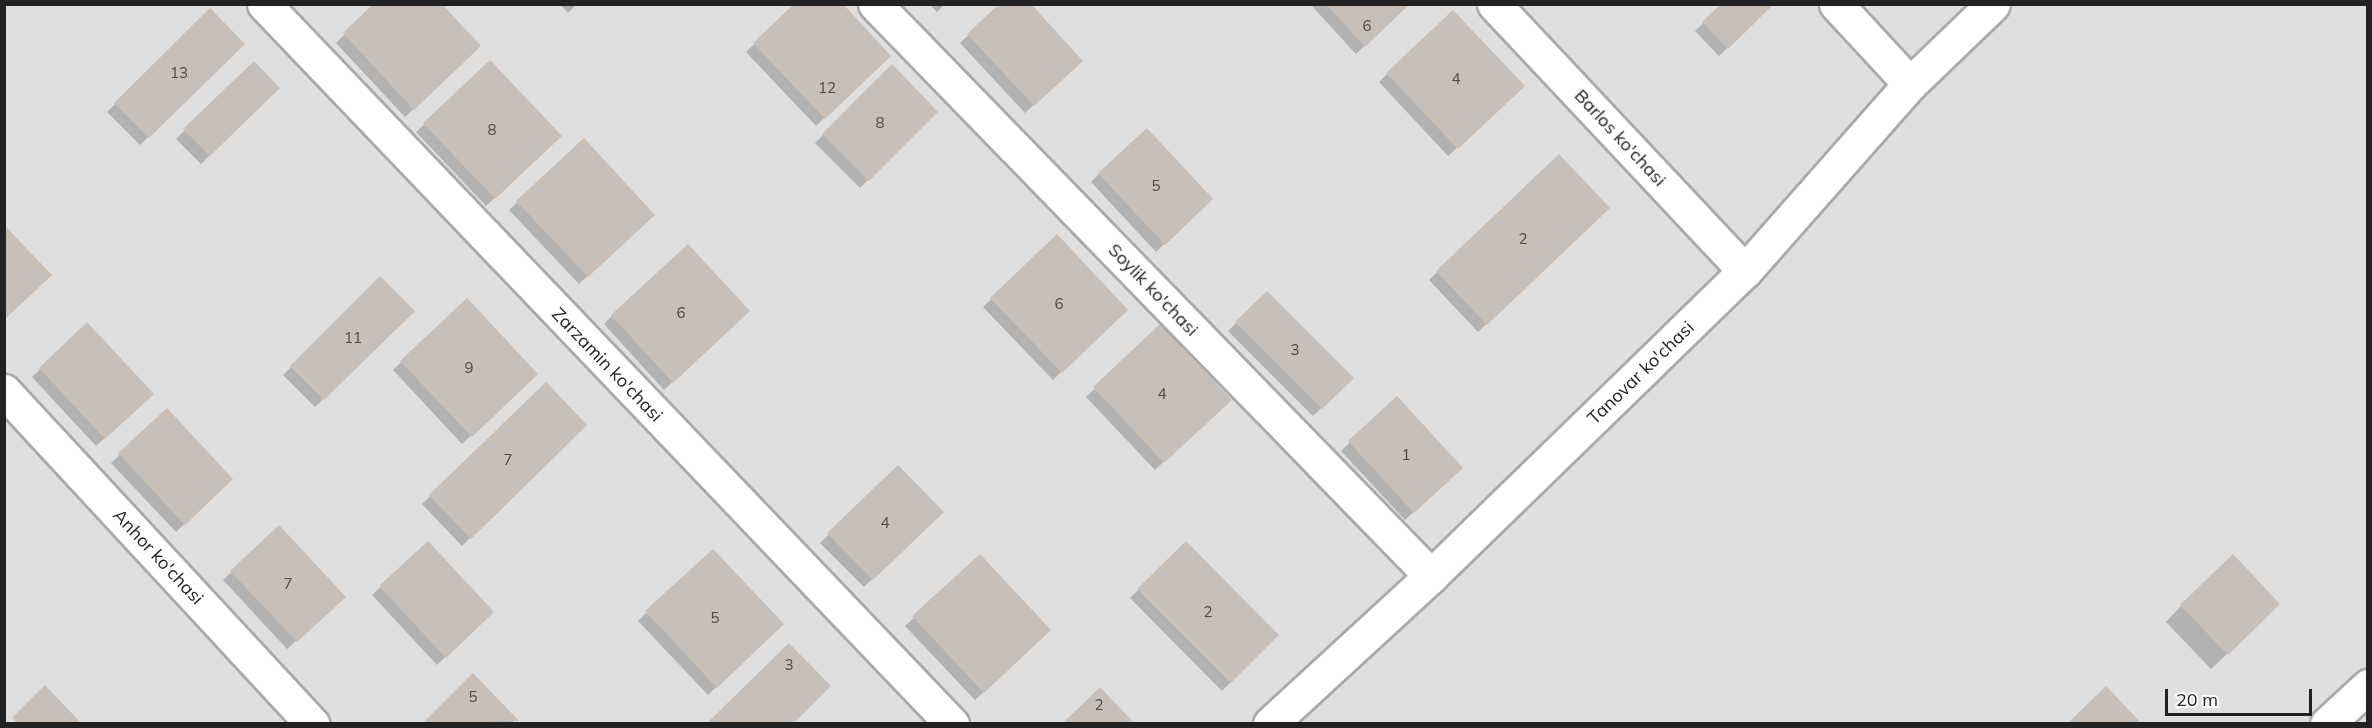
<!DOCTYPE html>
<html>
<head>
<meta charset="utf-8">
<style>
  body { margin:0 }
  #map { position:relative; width:2372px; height:728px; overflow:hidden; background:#f2efe9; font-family:Mulish,sans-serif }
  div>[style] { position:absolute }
  .residential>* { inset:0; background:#e0dfdf }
  .shadow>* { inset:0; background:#0003 }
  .building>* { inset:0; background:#c7bfb8 }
  .roads { filter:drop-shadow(2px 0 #a9a9a9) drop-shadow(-2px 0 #a9a9a9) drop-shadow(0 2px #a9a9a9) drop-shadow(0 -2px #a9a9a9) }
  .minor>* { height:33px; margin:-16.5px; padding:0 16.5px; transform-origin:16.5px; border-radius:16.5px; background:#fff }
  span { translate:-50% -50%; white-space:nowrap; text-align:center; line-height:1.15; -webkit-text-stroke:5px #fff; paint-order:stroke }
  .number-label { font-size:15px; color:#4b4948 }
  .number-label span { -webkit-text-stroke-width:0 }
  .street-label { font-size:18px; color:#222 }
  .frame { position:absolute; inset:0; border:6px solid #222; pointer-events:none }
  .scale { position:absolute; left:2165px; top:689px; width:147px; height:27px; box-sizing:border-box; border:3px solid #222; border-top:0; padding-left:8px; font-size:18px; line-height:21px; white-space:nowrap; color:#222; -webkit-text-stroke:4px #fff; paint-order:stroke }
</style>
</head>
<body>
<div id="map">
  <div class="residential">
    <div style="clip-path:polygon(4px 5px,2367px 5px,2367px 723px,5px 723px)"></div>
  </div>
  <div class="shadow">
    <div style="clip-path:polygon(376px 4px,479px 46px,405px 117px,336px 43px)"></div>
    <div style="clip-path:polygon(560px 4px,577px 4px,568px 13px)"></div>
    <div style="clip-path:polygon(796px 4px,889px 56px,816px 126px,746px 52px)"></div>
    <div style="clip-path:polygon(929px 4px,945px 4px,937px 12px)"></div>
    <div style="clip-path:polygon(1310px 4px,1408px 4px,1356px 54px)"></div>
    <div style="clip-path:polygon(1723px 4px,1772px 4px,1719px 56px,1695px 31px)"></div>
    <div style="clip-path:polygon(210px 10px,243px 44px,140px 145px,107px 112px)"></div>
    <div style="clip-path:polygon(969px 35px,1073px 69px,1025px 113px,960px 43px)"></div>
    <div style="clip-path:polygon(490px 62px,560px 136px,486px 206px,416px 132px)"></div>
    <div style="clip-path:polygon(254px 63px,278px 88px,201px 164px,176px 139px)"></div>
    <div style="clip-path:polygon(892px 66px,936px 112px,860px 188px,815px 143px)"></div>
    <div style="clip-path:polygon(1387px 74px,1515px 94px,1448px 156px,1379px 82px)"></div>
    <div style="clip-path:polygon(583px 140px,645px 223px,579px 284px,509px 210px)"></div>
    <div style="clip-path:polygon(1558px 156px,1608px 208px,1478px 332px,1429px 280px)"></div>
    <div style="clip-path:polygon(1099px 174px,1211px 199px,1156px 252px,1091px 182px)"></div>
    <div style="clip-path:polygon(1057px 236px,1126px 310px,1053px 380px,983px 307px)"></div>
    <div style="clip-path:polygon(380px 278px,413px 311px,315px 407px,283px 375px)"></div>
    <div style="clip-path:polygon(1267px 293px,1352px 378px,1313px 416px,1228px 331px)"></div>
    <div style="clip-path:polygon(467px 300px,536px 374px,462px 444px,393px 370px)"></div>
    <div style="clip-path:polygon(612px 316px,740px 319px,664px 390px,604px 324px)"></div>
    <div style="clip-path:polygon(87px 325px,144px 402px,96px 446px,32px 377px)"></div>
    <div style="clip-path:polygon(1160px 326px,1221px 408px,1155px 470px,1086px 397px)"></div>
    <div style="clip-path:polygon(546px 384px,585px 425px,462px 546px,422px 504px)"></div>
    <div style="clip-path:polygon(1397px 398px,1453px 476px,1405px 520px,1341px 451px)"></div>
    <div style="clip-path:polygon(167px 410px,231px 479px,176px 532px,111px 463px)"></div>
    <div style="clip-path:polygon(898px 467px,942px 512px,864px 587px,820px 543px)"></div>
    <div style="clip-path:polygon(279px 528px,335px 605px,287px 649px,223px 580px)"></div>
    <div style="clip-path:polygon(428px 543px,492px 612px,437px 665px,372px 595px)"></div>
    <div style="clip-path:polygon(1186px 543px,1277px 635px,1222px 691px,1130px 598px)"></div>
    <div style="clip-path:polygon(980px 556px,1049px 630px,975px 700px,905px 626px)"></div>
    <div style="clip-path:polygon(2181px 606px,2263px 620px,2211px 669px,2166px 622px)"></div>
    <div style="clip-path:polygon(646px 613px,782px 624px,708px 695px,638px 621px)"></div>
    <div style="clip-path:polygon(473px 675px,515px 724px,424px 724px)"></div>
  </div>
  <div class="building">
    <div style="clip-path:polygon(373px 4px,442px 4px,481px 46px,414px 110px,343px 33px)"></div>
    <div style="clip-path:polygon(794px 4px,843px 4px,891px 56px,825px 119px,753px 43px)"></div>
    <div style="clip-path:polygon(999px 4px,1031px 4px,1083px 61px,1034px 106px,967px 34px)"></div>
    <div style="clip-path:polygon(1326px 4px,1410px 4px,1365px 47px)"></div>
    <div style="clip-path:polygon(1721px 4px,1774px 4px,1728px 49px,1702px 22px)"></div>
    <div style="clip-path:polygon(210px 8px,245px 44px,149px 138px,114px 103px)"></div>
    <div style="clip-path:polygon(1453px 10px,1525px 86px,1458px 149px,1386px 73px)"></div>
    <div style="clip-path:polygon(490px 60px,562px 136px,495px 199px,423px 123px)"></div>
    <div style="clip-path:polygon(254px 61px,280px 88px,210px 156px,183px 129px)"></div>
    <div style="clip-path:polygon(892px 64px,938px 112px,869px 181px,822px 134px)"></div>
    <div style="clip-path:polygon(1147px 128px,1213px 199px,1165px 245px,1098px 173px)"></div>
    <div style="clip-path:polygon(584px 138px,655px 215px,588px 277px,516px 201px)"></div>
    <div style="clip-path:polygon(1559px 154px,1610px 208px,1487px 325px,1436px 271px)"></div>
    <div style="clip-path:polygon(4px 225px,52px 275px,4px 320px)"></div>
    <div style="clip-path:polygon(1057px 234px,1128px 310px,1062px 373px,990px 298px)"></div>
    <div style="clip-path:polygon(688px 244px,750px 311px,673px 383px,611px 315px)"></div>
    <div style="clip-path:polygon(380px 276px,415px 311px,324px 400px,290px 366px)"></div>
    <div style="clip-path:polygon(1267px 291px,1354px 378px,1322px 409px,1235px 322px)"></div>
    <div style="clip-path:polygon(467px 298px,538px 374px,472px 437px,400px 361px)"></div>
    <div style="clip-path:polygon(87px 322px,154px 394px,105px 439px,39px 368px)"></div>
    <div style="clip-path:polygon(1160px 324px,1232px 400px,1164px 463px,1093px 387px)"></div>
    <div style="clip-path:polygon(546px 382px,587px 425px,471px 539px,429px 495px)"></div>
    <div style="clip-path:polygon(1397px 396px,1463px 468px,1414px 513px,1348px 441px)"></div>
    <div style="clip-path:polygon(167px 408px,233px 479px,185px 525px,118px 453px)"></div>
    <div style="clip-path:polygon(898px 465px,944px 512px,873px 580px,827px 533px)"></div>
    <div style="clip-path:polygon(279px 525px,346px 597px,297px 642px,230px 571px)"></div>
    <div style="clip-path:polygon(428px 541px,494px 612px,446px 658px,379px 586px)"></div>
    <div style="clip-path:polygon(1186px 541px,1279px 635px,1231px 683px,1137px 589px)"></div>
    <div style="clip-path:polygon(713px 549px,784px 624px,717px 688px,645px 611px)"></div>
    <div style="clip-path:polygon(980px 554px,1051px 630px,984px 693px,912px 616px)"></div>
    <div style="clip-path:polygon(2233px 554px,2280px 604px,2228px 655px,2180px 605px)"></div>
    <div style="clip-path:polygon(789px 643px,831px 686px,793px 724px,706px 724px)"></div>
    <div style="clip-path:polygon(473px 673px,519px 721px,422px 724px)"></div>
    <div style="clip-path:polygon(45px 685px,82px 724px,18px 724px,12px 718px)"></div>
    <div style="clip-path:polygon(2106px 686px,2142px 724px,2067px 724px)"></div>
    <div style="clip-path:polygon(1100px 687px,1135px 724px,1062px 724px)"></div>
  </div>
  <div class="roads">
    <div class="minor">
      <div style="left:264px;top:4px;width:996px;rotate:46.3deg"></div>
      <div style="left:875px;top:4px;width:798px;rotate:45.81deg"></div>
      <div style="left:1494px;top:4px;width:366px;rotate:46.8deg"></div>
      <div style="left:1836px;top:4px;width:109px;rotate:47.2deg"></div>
      <div style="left:4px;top:391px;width:454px;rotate:47.2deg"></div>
      <div style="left:1270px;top:724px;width:219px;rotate:-42.6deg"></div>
      <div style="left:1431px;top:576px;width:438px;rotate:-44.2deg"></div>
      <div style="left:1745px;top:271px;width:249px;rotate:-48.6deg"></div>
      <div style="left:1910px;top:84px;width:115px;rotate:-43.9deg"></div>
      <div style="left:2327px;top:724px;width:56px;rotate:-42.8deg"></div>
    </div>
  </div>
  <div class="number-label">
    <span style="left:1367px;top:26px">6</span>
    <span style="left:179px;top:73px">13</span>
    <span style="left:1456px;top:79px">4</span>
    <span style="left:827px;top:88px">12</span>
    <span style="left:880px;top:123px">8</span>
    <span style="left:492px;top:130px">8</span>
    <span style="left:1156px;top:186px">5</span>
    <span style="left:1523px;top:239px">2</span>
    <span style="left:1059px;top:304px">6</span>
    <span style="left:681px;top:313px">6</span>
    <span style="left:353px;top:338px">11</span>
    <span style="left:1295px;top:350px">3</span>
    <span style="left:469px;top:368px">9</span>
    <span style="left:1162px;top:394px">4</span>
    <span style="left:1406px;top:455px">1</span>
    <span style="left:508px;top:460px">7</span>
    <span style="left:885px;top:523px">4</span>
    <span style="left:288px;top:584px">7</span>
    <span style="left:1208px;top:612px">2</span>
    <span style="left:715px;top:618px">5</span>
    <span style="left:789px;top:665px">3</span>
    <span style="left:473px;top:697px">5</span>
    <span style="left:1099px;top:705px">2</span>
  </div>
  <div class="street-label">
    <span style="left:1620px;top:138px;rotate:47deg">Barlos ko'chasi</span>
    <span style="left:1153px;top:290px;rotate:46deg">Soylik ko'chasi</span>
    <span style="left:607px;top:365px;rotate:46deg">Zarzamin ko'chasi</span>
    <span style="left:1641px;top:373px;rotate:-44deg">Tanovar ko'chasi</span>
    <span style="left:158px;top:557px;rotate:47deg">Anhor ko'chasi</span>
  </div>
  <div class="frame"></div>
  <div class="scale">20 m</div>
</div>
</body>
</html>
